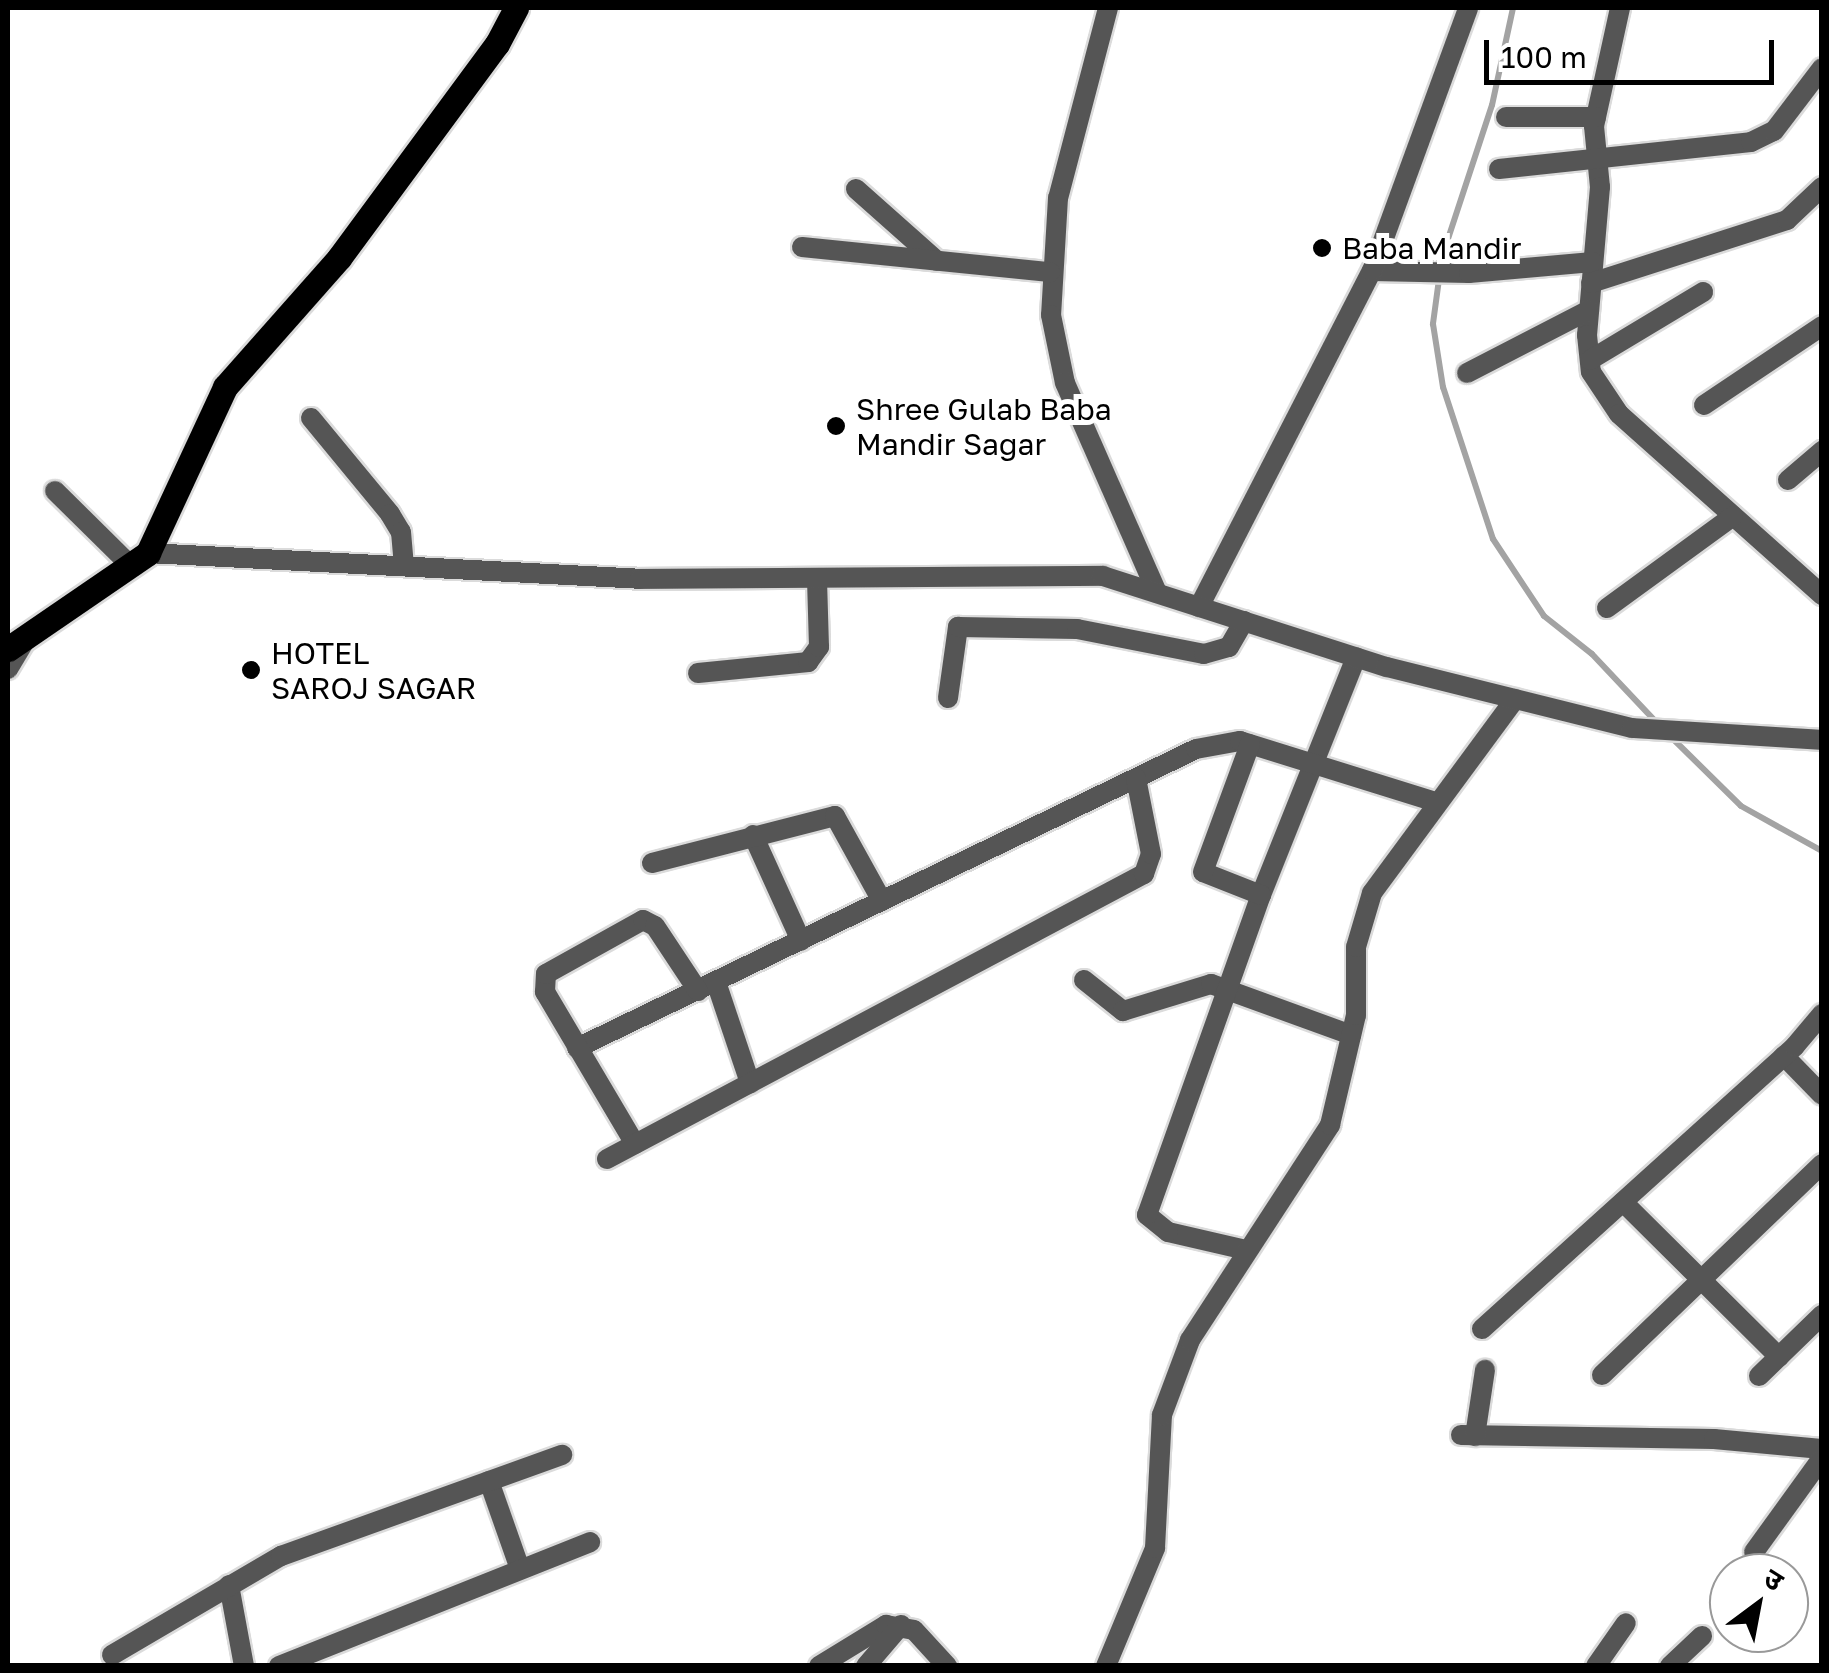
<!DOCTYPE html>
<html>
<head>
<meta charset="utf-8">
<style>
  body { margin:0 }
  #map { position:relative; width:1829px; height:1673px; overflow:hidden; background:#fff; font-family:"Golos Text","Noto Sans Devanagari",sans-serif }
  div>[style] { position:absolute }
  .stream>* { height:6px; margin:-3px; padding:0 3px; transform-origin:3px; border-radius:3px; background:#a3a3a3 }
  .roads { filter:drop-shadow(2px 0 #dbdbdb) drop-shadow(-2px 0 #dbdbdb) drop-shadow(0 2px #dbdbdb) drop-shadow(0 -2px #dbdbdb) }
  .minor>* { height:20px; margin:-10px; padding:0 10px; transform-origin:10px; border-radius:10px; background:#555 }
  .tertiary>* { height:20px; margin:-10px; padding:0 10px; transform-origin:10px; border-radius:10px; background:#555 }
  .primary>* { height:25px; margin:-12.5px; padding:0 12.5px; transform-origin:12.5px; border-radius:12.5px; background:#000 }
  .dots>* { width:28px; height:28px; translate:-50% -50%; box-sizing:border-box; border:5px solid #fff; border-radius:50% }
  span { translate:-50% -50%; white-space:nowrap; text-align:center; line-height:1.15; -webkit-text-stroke:10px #fff; paint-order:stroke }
  .poi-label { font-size:30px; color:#000 }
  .left { translate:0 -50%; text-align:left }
  .frame { position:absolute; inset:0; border:10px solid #000; pointer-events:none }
  .north { position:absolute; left:1709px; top:1553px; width:100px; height:100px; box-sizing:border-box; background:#fff; border:2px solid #999; border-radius:50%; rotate:32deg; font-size:28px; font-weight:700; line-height:40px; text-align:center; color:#000 }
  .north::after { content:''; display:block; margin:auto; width:35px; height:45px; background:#000; clip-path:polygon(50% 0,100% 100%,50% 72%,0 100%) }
  .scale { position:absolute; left:1484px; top:40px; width:290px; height:45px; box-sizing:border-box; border:5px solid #000; border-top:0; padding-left:12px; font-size:30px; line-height:35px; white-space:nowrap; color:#000; -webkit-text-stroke:8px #fff; paint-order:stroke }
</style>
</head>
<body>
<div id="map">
  <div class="stream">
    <div style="left:1513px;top:8px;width:99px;rotate:102.2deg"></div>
    <div style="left:1492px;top:105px;width:160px;rotate:108.2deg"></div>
    <div style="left:1442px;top:257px;width:68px;rotate:97.7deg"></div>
    <div style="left:1433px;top:324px;width:64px;rotate:81deg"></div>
    <div style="left:1443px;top:387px;width:160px;rotate:71.8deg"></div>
    <div style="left:1493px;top:539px;width:92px;rotate:56.5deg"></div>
    <div style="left:1544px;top:616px;width:61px;rotate:38.4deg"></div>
    <div style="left:1592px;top:654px;width:95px;rotate:46.7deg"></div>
    <div style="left:1669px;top:735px;width:101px;rotate:44.6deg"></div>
    <div style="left:1741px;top:806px;width:93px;rotate:29.1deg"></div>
  </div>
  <div class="roads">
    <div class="minor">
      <div style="left:1108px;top:8px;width:196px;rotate:104.7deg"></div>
      <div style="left:1058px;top:198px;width:117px;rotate:93.4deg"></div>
      <div style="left:1051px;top:315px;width:69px;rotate:78.4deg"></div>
      <div style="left:1065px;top:383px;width:229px;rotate:66.3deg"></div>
      <div style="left:1620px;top:8px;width:121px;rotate:102.4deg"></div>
      <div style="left:1594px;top:126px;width:61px;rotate:84.4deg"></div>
      <div style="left:1600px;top:187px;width:149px;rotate:95deg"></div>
      <div style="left:1587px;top:335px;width:37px;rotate:84deg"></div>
      <div style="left:1591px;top:372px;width:50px;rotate:56.3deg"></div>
      <div style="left:1619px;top:414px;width:272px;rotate:41.7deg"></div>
      <div style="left:1506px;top:117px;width:90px"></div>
      <div style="left:1499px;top:169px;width:253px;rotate:-6.1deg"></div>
      <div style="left:1751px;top:142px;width:25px;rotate:-26deg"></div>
      <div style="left:1774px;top:131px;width:79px;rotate:-52.7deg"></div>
      <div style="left:856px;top:189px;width:108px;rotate:41.6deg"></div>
      <div style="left:802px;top:247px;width:249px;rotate:5.8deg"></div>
      <div style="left:1372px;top:271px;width:97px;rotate:1.2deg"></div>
      <div style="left:1469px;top:273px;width:124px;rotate:-5.1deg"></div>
      <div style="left:1591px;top:283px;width:206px;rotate:-17.8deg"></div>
      <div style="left:1787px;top:220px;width:48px;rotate:-43.3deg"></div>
      <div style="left:1590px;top:360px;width:132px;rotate:-31deg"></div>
      <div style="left:1467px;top:373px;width:137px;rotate:-27.3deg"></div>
      <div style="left:1704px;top:405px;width:142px;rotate:-33.8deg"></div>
      <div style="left:311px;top:418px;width:124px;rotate:50.5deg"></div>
      <div style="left:390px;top:514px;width:21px;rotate:59deg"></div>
      <div style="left:401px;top:532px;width:34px;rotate:85deg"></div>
      <div style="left:1788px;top:480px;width:45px;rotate:-40.5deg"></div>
      <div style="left:55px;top:491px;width:105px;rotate:44.6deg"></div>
      <div style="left:1199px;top:607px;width:378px;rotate:-62.8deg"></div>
      <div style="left:1372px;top:271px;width:280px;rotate:-69.9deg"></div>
      <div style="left:1607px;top:608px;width:156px;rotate:-36.1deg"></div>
      <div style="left:8px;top:669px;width:37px;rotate:-59deg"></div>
      <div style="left:698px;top:673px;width:111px;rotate:-5.7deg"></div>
      <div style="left:808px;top:662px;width:19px;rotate:-54deg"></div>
      <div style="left:819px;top:647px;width:69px;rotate:-91.7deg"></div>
      <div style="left:948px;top:698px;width:72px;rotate:-82deg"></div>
      <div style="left:958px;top:627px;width:119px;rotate:1deg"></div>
      <div style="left:1077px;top:629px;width:129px;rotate:11.1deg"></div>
      <div style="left:1204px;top:654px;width:26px;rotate:-16deg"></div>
      <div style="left:1229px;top:647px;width:30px;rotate:-60deg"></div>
      <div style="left:753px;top:835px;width:116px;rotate:65.6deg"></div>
      <div style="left:652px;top:863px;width:189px;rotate:-14.4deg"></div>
      <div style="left:835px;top:816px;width:97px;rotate:61.1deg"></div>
      <div style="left:1261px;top:895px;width:256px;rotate:-68.2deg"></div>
      <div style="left:1084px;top:980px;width:50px;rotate:38.5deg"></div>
      <div style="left:1123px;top:1011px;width:92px;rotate:-17.1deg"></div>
      <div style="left:1211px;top:984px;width:149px;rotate:20deg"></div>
      <div style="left:716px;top:982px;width:107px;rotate:71.4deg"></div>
      <div style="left:577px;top:1048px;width:687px;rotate:-25.78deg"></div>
      <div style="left:1196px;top:749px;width:45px;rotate:-10.3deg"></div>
      <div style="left:1240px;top:741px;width:205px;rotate:17.3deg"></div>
      <div style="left:1784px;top:1056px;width:54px;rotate:45.7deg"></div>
      <div style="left:635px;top:1144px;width:177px;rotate:-120.6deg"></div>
      <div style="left:545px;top:992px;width:18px;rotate:-87deg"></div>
      <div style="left:546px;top:974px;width:111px;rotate:-29.1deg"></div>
      <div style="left:643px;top:920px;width:13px;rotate:27deg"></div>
      <div style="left:655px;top:926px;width:78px;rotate:56.5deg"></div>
      <div style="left:607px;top:1159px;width:608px;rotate:-27.96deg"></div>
      <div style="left:1144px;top:874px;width:21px;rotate:-71deg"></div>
      <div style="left:1151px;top:854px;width:77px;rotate:-101.2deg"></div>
      <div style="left:1623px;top:1202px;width:220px;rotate:44.8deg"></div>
      <div style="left:1246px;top:1250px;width:80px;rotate:-167deg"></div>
      <div style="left:1168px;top:1232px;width:27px;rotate:-141deg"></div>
      <div style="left:1147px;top:1215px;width:340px;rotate:-70.4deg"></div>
      <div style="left:1261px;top:895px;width:62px;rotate:-158.4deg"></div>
      <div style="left:1203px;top:872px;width:136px;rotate:-69.8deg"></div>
      <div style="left:1482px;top:1329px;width:422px;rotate:-42.1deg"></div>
      <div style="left:1795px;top:1046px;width:42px;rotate:-49.8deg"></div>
      <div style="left:1602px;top:1375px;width:305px;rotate:-43.8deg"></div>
      <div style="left:1759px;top:1376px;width:88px;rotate:-44.1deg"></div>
      <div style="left:1461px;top:1435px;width:253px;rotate:0.9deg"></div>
      <div style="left:1714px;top:1439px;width:108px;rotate:5.3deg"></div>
      <div style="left:1475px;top:1436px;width:67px;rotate:-81.4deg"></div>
      <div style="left:489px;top:1481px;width:93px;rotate:70.6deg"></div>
      <div style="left:1754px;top:1552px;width:116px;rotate:-54.1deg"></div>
      <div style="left:229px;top:1585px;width:82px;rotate:79.5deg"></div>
      <div style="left:112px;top:1655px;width:196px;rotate:-30.4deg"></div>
      <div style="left:281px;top:1556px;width:299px;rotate:-19.8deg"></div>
      <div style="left:279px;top:1666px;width:335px;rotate:-21.7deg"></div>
      <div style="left:819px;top:1666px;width:79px;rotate:-31.5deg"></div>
      <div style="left:886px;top:1625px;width:28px;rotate:10deg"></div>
      <div style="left:914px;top:1630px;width:49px;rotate:47.5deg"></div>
      <div style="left:866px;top:1666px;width:54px;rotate:-49.5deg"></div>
      <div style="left:1106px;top:1666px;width:128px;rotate:-67.4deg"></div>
      <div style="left:1155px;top:1548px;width:133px;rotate:-87deg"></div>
      <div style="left:1162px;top:1415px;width:80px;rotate:-69.5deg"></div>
      <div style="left:1190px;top:1340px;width:257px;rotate:-56.9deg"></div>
      <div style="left:1330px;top:1125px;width:113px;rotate:-76.7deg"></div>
      <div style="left:1356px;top:1015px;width:68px;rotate:-90deg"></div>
      <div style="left:1356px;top:947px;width:56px;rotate:-73.5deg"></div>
      <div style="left:1372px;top:893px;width:241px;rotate:-53.6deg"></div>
      <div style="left:1596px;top:1666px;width:52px;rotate:-55.1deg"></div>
      <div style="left:1670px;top:1666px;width:44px;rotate:-43.2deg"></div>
    </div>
    <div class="tertiary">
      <div style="left:148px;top:553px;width:493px;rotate:3deg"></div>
      <div style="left:640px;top:579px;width:463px;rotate:-0.4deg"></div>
      <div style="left:1103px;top:576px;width:298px;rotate:17.8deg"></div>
      <div style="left:1387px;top:667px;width:252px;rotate:14deg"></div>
      <div style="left:1632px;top:728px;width:190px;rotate:3.6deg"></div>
    </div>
    <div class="primary">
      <div style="left:8px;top:649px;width:170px;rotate:-34.4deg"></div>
      <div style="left:148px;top:553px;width:183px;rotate:-65.1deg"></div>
      <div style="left:225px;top:387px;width:172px;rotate:-48.5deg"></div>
      <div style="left:339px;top:258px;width:266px;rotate:-53.6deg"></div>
      <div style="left:497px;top:44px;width:41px;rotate:-62.2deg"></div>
    </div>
  </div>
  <div class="dots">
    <div style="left:1322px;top:248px;background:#000"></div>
    <div style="left:836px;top:426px;background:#000"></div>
    <div style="left:251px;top:670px;background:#000"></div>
  </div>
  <div class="poi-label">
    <span class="left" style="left:1342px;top:248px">Baba Mandir</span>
    <span class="left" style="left:856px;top:426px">Shree Gulab Baba<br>Mandir Sagar</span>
    <span class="left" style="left:271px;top:670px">HOTEL<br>SAROJ SAGAR</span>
  </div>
  <div class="frame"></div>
  <div class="north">उ</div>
  <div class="scale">100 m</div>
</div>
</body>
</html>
